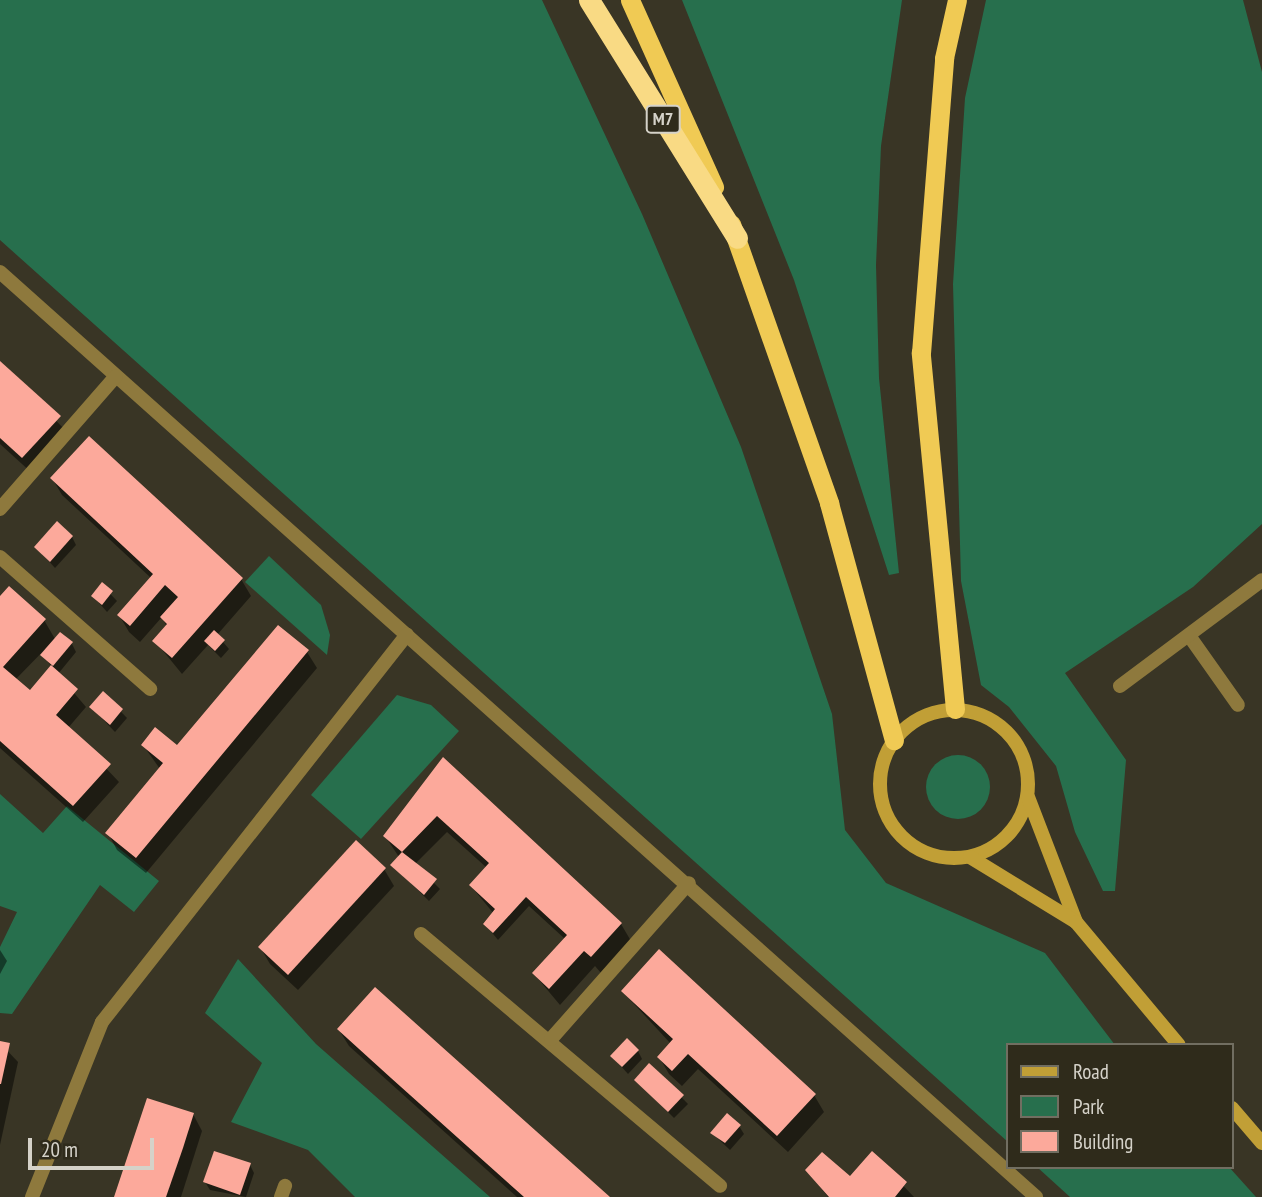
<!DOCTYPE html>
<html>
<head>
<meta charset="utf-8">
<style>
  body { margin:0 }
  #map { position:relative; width:1262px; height:1197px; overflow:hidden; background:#393525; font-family:"PT Sans Narrow",sans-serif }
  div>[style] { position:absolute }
  .green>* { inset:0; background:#276f4d }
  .round { border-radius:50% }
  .shadow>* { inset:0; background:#0007 }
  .building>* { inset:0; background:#fca99b }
  .service>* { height:14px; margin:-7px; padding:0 7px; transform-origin:7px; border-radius:7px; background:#8e793d }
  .minor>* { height:14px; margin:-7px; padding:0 7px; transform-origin:7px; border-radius:7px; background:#8e793d }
  .secondary>* { height:14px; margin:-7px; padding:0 7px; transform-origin:7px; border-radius:7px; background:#c19f36 }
  .secondary>.ring { margin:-7px; padding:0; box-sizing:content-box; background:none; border:14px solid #c19f36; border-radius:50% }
  .trunk>* { height:19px; margin:-9.5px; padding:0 9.5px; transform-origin:9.5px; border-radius:9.5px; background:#f0ca54 }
  .motorway>* { height:21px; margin:-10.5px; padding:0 10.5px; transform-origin:10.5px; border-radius:10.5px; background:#f9da84 }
  span { translate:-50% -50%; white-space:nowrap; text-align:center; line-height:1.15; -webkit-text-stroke:7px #2f2b1b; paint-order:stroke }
  .shield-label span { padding:2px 5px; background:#2f2b1b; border:2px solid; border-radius:5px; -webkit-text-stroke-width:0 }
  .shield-label { font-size:18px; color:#d5d2c9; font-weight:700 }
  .legend { position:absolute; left:1006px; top:1043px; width:228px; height:126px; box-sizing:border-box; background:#2f2b1b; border:2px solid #716e61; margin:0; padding:9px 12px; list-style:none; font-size:21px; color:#d5d2c9 }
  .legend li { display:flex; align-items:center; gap:14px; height:35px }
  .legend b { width:35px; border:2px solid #716e61 }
  .scale { position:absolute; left:28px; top:1138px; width:126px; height:32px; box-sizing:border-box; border:4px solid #d5d2c9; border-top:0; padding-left:9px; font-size:21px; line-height:24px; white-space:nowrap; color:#d5d2c9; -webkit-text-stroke:5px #2f2b1b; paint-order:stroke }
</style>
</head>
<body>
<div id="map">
  <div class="green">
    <div style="clip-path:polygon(0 0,542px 0,642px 214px,741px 447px,832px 714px,845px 830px,886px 883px,1045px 953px,1115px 1045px,1008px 1045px,1008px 1142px,0 240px)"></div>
    <div style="clip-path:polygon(682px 0,902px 0,881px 146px,876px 265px,879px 378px,899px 573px,889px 575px,794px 280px)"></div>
    <div style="clip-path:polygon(986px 0,1243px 0,1262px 72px,1262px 524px,1193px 587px,1065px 673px,1126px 760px,1115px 891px,1103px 891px,1075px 832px,1056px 766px,1009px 707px,981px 685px,961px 581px,953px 284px,965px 98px)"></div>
    <div style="clip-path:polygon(269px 556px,321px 605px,330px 635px,327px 655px,245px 582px)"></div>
    <div style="clip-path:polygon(397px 695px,431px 705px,459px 731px,361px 839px,311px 795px)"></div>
    <div class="round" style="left:926px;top:755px;width:64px;height:64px"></div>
    <div style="clip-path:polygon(0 794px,43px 833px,67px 806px,159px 881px,134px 912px,100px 885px,12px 1014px,0 1013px,0 947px,17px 912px,0 906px)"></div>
    <div style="clip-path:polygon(238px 959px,316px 1044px,490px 1197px,355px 1197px,308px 1150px,231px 1122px,262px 1063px,205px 1013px)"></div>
    <div style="clip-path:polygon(1037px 1167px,1229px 1167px,1256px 1197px,1070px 1197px)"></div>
  </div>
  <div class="shadow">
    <div style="clip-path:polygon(0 363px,69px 434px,33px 474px,0 444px)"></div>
    <div style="clip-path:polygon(52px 478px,241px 579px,251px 596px,217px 635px,229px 649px,221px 658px,208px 645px,182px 674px,155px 641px,167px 627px,162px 617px,140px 642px,129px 632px,119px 615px,151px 578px,62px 495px)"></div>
    <div style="clip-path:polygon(72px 537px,76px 545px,55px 568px,36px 547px)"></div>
    <div style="clip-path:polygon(102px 585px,117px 601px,107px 612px,93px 596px)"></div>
    <div style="clip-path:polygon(0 598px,44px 620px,55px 639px,15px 680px,30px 692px,52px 667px,42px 655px,72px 644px,76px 652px,58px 674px,86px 707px,68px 728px,119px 782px,83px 822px,0 748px)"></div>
    <div style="clip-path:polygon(307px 652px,317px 668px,146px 873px,117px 850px,108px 833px,160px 769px,143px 745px,178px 747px)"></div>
    <div style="clip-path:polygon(103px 693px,127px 718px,115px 732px,91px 707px)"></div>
    <div style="clip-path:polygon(443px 760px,621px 924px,631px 941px,601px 973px,595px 966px,560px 1005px,534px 974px,565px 939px,529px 906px,498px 940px,485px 924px,494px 914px,471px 886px,487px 868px,447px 832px,415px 864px,440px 889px,429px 901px,392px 865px,399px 857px,385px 836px)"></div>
    <div style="clip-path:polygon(384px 869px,394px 886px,298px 990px,270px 964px,260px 947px)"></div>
    <div style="clip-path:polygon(0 950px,7px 961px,0 974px)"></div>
    <div style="clip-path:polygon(623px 992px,814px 1095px,824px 1112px,788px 1152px,698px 1069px,682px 1086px,669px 1074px,659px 1057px,671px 1044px)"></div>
    <div style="clip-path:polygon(339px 1030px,607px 1197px,517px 1197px,349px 1046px)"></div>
    <div style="clip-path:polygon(0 1043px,18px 1062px,0 1145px)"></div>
    <div style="clip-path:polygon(638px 1051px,642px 1059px,628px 1074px,612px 1056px)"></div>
    <div style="clip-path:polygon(650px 1065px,688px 1104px,674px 1118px,636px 1080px)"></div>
    <div style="clip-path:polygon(193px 1114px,202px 1131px,181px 1197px,116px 1197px)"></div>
    <div style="clip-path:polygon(739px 1126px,744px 1134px,730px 1150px,712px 1133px)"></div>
    <div style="clip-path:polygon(872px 1153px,914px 1197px,828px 1197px,808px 1171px,850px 1178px)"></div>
    <div style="clip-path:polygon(250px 1165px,254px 1173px,246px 1197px,210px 1190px,205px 1182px)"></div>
  </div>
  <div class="building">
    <div style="clip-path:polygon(0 361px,61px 416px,22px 458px,0 438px)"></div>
    <div style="clip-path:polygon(89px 436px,243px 578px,172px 658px,152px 641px,167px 624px,160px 617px,178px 597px,165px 585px,130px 626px,117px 615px,153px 574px,50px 478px)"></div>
    <div style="clip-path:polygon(57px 521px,73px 536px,50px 562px,34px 547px)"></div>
    <div style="clip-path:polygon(102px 582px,113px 591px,102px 605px,91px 596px)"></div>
    <div style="clip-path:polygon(9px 586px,46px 619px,3px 667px,30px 690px,51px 665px,78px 689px,56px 715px,111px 764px,73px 806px,0 741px,0 596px)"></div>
    <div style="clip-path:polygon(278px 625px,309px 650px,136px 858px,105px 833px,163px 763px,141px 745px,155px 727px,177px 745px)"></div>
    <div style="clip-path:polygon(214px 630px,225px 640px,215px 651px,204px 641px)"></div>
    <div style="clip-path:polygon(60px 632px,73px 642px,53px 666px,40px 655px)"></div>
    <div style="clip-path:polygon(103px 691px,123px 709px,110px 725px,89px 707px)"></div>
    <div style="clip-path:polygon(443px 757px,622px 923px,591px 957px,584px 951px,549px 989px,532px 973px,567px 935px,526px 897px,493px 933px,483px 924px,495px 909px,469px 885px,489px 863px,437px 816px,402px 852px,383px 836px)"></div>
    <div style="clip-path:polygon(356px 840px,386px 868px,288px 975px,258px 947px)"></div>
    <div style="clip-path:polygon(402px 852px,437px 879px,424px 895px,390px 865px)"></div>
    <div style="clip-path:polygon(659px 949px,816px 1094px,777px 1136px,688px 1054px,672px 1071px,657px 1057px,673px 1039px,621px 991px)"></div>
    <div style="clip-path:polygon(375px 987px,536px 1131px,610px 1197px,524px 1197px,391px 1078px,337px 1029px)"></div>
    <div style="clip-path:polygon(627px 1038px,639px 1050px,622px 1067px,610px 1056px)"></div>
    <div style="clip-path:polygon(0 1041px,10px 1043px,1px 1084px,0 1084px)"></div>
    <div style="clip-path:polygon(649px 1063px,684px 1095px,668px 1112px,634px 1080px)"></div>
    <div style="clip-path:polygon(147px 1098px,194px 1113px,183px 1148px,166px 1197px,114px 1197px)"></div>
    <div style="clip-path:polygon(727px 1113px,741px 1125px,725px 1143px,710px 1133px)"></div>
    <div style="clip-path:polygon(214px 1151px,251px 1163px,240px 1195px,203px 1182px)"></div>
    <div style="clip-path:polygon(872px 1151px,907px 1182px,895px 1197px,829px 1197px,805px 1170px,822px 1152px,850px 1176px)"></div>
  </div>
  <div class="service">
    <div style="left:1190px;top:637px;width:83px;rotate:54.8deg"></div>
    <div style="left:1120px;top:686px;width:177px;rotate:-36.7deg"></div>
  </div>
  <div class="minor">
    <div style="left:0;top:272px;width:1389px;rotate:41.76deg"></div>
    <div style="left:0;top:509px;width:176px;rotate:-48.9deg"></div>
    <div style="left:0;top:557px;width:200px;rotate:41.3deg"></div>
    <div style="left:421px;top:934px;width:391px;rotate:40.1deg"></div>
    <div style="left:551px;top:1039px;width:208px;rotate:-48.5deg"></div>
    <div style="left:32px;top:1197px;width:188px;rotate:-68.2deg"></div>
    <div style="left:102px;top:1022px;width:493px;rotate:-51.8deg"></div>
    <div style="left:281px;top:1197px;width:12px;rotate:-70deg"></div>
  </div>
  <div class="secondary">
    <div class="ring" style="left:880px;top:710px;width:134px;height:134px"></div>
    <div style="left:1028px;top:797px;width:134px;rotate:69deg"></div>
    <div style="left:970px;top:857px;width:124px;rotate:31.5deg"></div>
    <div style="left:1076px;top:922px;width:160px;rotate:50.1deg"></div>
    <div style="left:1232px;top:1108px;width:46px;rotate:49.4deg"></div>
  </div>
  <div class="trunk">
    <div style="left:630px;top:0;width:205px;rotate:65.8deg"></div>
    <div style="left:731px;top:224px;width:296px;rotate:70.6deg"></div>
    <div style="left:829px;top:503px;width:246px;rotate:74.7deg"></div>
    <div style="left:955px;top:709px;width:358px;rotate:-95.5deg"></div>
    <div style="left:921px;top:353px;width:296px;rotate:-85.5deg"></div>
    <div style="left:944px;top:58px;width:59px;rotate:-77.4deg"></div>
  </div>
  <div class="motorway">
    <div style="left:589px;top:0;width:280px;rotate:58.1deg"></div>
  </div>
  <div class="shield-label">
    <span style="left:663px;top:119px">M7</span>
  </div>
  <ul class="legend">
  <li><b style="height:9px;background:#c19f36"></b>Road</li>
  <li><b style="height:19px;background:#276f4d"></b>Park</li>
  <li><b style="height:19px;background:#fca99b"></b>Building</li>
  </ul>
  <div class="scale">20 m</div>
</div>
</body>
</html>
